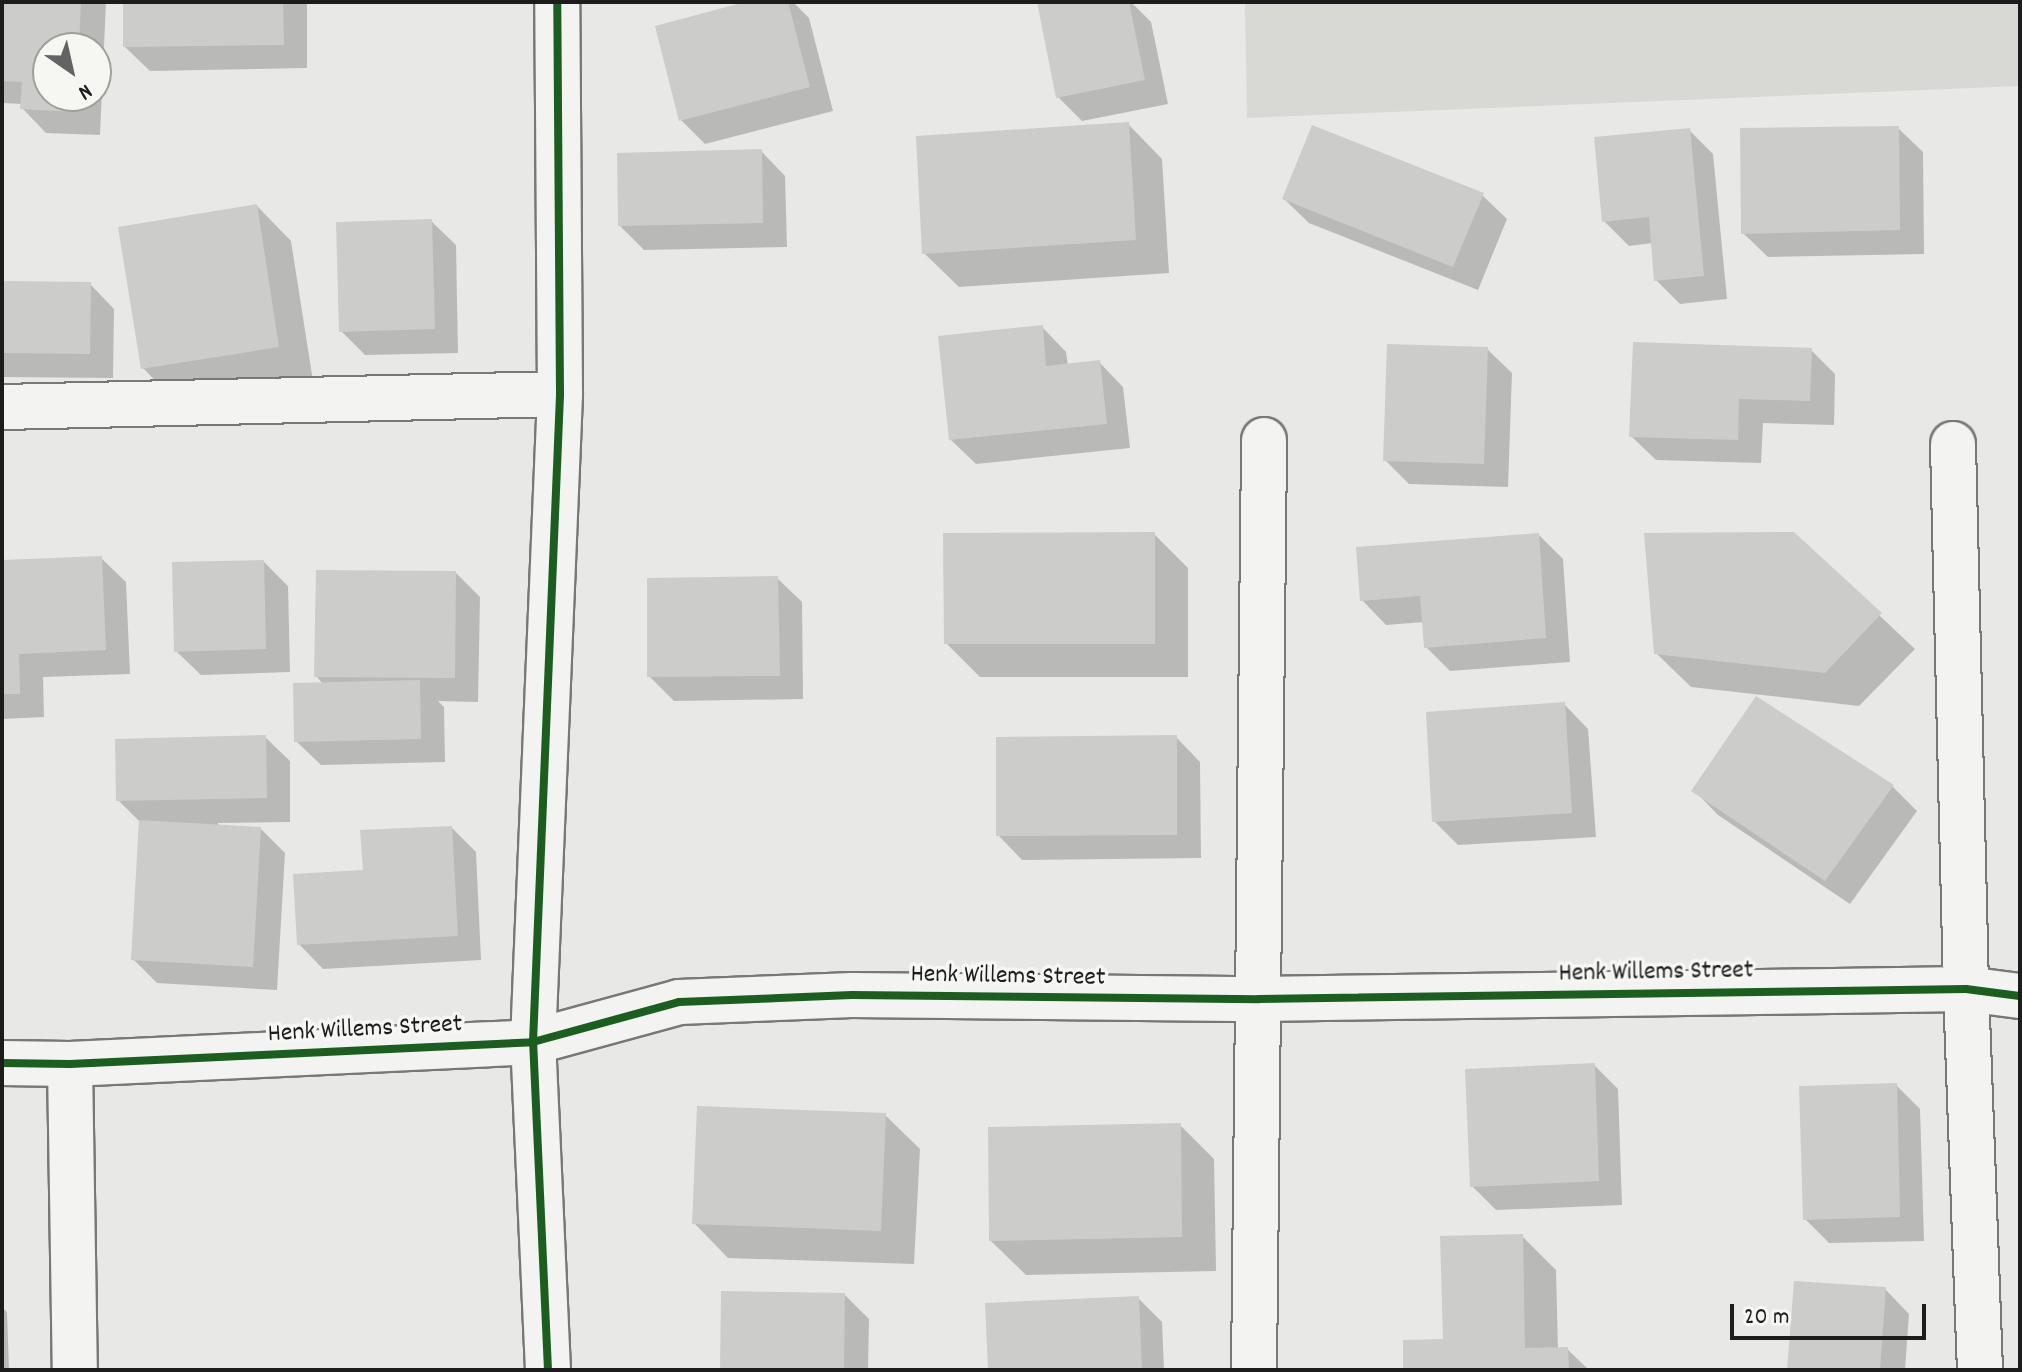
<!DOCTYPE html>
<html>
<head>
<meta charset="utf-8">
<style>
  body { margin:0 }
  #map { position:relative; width:2022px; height:1372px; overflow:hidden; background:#e8e8e6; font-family:Dekko,sans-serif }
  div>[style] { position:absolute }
  .built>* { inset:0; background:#d8d8d5 }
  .shadow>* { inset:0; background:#0003 }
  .building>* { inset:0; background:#ccccca }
  .roads { filter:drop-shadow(2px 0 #787877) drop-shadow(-2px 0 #787877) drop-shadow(0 2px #787877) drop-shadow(0 -2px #787877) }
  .minor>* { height:44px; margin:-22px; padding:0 22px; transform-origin:22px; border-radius:22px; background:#f3f3f1 }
  .cycleway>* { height:8px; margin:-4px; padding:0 4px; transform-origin:4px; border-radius:4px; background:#1b5e20 }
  span { translate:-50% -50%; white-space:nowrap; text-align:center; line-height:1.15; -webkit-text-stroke:7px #f6f6f2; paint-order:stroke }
  .street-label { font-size:26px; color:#1c1c1c }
  .frame { position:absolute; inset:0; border:4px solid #1c1c1c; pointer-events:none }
  .north { position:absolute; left:32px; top:32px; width:80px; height:80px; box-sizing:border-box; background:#f6f6f2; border:2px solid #9f9f9c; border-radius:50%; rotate:146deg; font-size:22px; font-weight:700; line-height:32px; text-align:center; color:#1c1c1c }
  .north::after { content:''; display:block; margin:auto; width:28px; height:36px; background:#636363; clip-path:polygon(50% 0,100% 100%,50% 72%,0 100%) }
  .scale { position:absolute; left:1730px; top:1304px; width:196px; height:36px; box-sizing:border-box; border:4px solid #1c1c1c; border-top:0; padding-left:10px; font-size:24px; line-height:28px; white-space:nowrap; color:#1c1c1c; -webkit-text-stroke:6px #f6f6f2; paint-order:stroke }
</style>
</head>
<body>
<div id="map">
  <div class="built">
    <div style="clip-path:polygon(1245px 2px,2020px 2px,2020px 86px,1247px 118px)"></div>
  </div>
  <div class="shadow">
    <div style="clip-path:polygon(evenodd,2px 2px,106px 2px,100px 135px,46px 133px,22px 108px,22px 104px,2px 103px,2px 2px,48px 48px,96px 48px,96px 96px,48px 96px,48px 48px)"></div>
    <div style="clip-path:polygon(125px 2px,307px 2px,307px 68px,150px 71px,125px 47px)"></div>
    <div style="clip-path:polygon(752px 2px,793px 2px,809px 18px,833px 111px,705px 144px,681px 120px)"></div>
    <div style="clip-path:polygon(1039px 2px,1131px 2px,1151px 22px,1168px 104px,1082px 121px,1058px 97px)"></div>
    <div style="clip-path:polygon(1128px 124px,1162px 159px,1169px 273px,959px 287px,924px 253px)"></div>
    <div style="clip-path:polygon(1898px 128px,1923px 152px,1924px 254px,1768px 257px,1743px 233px)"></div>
    <div style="clip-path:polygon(1689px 130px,1713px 154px,1727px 299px,1680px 304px,1656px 280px,1653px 243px,1629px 246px,1604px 221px)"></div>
    <div style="clip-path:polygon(761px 151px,785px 176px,787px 247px,644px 250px,620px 226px)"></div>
    <div style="clip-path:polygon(1482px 195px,1507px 219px,1478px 290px,1309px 223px,1284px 199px)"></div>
    <div style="clip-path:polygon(257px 206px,291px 241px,313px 381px,177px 403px,143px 368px)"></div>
    <div style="clip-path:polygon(431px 221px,456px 245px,458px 353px,365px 355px,341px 331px)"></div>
    <div style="clip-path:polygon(2px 283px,90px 284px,114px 309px,113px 378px,2px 377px)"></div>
    <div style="clip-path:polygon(1042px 327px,1066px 352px,1068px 366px,1099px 362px,1123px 387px,1130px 448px,976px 464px,951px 440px)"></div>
    <div style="clip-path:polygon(1487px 349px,1512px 373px,1508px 487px,1409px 484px,1385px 460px)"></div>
    <div style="clip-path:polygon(1811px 350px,1835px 374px,1834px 425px,1763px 423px,1761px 463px,1656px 460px,1631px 436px)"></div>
    <div style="clip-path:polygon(1154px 534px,1188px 568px,1188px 677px,980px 677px,946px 643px)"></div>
    <div style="clip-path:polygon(1793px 534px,1915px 649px,1859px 706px,1691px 687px,1656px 653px)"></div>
    <div style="clip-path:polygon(1539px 535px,1563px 559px,1570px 662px,1450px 671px,1426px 647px,1424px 622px,1386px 625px,1362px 600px)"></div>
    <div style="clip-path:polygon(101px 558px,126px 582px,130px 674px,43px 677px,44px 717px,2px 719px,2px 562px)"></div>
    <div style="clip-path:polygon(264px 562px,288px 586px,290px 672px,201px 675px,176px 651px)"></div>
    <div style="clip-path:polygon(456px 573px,480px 597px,478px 702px,438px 701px,444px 707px,445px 762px,321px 765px,296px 741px,324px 685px,316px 676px)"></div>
    <div style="clip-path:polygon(777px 578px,802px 602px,803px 699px,674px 701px,649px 676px)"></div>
    <div style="clip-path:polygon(1564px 704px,1588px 729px,1596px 837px,1458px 845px,1434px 821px)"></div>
    <div style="clip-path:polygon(265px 737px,290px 761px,290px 822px,218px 823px,218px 827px,261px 829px,285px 853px,277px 990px,157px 983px,133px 959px,141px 823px,118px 800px)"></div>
    <div style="clip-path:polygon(1176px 737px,1200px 762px,1201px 858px,1022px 860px,998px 835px)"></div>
    <div style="clip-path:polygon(1893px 787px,1917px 811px,1850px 904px,1718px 815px,1694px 790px)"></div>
    <div style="clip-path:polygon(452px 828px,476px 852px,481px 960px,323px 969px,299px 944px)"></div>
    <div style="clip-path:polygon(1594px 1065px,1618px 1089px,1622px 1205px,1496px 1210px,1472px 1186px)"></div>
    <div style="clip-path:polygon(1896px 1085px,1920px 1109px,1924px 1241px,1829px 1243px,1805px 1219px)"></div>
    <div style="clip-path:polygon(885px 1115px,920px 1149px,914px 1264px,728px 1258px,694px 1223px)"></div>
    <div style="clip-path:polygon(1180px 1125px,1214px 1159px,1216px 1271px,1026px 1275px,991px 1241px)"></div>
    <div style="clip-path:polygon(1522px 1236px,1556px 1270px,1558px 1349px,1567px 1349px,1589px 1370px,1405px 1370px,1445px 1341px)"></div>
    <div style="clip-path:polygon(1885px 1289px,1909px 1314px,1905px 1370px,1789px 1370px)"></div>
    <div style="clip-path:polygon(845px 1295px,869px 1319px,868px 1370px,722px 1370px)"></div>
    <div style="clip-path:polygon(1138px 1298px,1162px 1322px,1164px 1370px,990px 1370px)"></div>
    <div style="clip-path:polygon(2px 1307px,7px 1312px,9px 1370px,2px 1370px)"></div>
  </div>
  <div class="building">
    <div style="clip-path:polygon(2px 2px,81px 2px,79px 48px,48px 48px,48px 96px,77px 96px,76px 112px,20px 109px,22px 82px,2px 81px)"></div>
    <div style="clip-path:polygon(123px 2px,283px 2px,284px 45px,123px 47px)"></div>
    <div style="clip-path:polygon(745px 2px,788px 2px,810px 87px,679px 121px,655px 26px)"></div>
    <div style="clip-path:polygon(1037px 2px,1129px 2px,1145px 80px,1056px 98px)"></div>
    <div style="clip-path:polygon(1129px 122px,1136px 240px,922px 254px,916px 136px)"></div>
    <div style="clip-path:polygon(1312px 125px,1484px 193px,1453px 267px,1282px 199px)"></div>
    <div style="clip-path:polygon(1899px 126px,1900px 230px,1741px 234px,1740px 128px)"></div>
    <div style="clip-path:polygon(1690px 128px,1704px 276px,1654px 281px,1649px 217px,1602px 222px,1594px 137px)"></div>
    <div style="clip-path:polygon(762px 149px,763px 223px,618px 226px,617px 153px)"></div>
    <div style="clip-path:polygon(257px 204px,279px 347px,141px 369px,118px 227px)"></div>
    <div style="clip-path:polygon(432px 219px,435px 329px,339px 332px,336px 222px)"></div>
    <div style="clip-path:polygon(2px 281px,91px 282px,90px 354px,2px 353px)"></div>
    <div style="clip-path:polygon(1043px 325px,1046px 366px,1100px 360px,1107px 424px,949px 440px,938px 336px)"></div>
    <div style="clip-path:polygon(1633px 342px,1812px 348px,1810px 401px,1739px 399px,1738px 440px,1629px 437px)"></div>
    <div style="clip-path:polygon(1387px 344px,1488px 347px,1484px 464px,1383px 461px)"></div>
    <div style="clip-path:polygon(1155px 532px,1155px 644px,944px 644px,943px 533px)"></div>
    <div style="clip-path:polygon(1794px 532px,1882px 613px,1825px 673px,1654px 654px,1644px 533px)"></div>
    <div style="clip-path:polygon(1539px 533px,1546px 638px,1424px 648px,1420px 596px,1360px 601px,1356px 547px)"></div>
    <div style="clip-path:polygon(102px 556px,106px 650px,19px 654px,20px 694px,2px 694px,2px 560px)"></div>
    <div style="clip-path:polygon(264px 560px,266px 649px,174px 652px,172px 562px)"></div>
    <div style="clip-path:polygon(316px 570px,456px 571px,455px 678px,314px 677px)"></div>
    <div style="clip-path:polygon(778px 576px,780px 676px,647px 677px,647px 578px)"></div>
    <div style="clip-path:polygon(420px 680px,421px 739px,294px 742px,293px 683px)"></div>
    <div style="clip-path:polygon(1756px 696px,1894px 785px,1825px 881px,1691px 791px)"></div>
    <div style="clip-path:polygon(1565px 702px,1572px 813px,1432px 822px,1426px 712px)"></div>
    <div style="clip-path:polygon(266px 735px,267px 798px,116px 801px,115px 739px)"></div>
    <div style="clip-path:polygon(1177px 735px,1177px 835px,996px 836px,996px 737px)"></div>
    <div style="clip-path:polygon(139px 820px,261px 827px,253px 967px,131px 960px)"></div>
    <div style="clip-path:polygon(452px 826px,458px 936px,297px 945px,293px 874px,363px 870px,360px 830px)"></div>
    <div style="clip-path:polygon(1595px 1063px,1599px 1181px,1470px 1187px,1465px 1069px)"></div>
    <div style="clip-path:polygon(1897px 1083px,1900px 1217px,1803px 1220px,1799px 1086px)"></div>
    <div style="clip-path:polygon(697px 1106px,886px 1113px,881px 1231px,692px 1224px)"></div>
    <div style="clip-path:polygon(1181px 1123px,1182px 1237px,989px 1241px,988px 1127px)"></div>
    <div style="clip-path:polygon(1523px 1234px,1525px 1348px,1568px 1347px,1569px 1370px,1403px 1370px,1403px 1340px,1443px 1339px,1440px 1236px)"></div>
    <div style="clip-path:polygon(1794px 1281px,1886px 1287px,1880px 1370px,1787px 1370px)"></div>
    <div style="clip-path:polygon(721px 1291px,845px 1293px,844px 1370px,720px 1370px)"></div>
    <div style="clip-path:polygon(1139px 1296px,1142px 1370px,988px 1370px,985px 1303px)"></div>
  </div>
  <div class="roads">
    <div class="minor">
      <div style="left:2px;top:407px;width:558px;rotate:-1.33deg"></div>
      <div style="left:1953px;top:444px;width:545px;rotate:88.63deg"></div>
      <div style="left:1966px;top:989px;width:381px;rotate:87.9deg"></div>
      <div style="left:2px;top:1063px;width:68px;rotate:0.8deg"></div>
      <div style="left:70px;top:1064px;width:464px;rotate:-2.7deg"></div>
      <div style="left:533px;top:1042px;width:151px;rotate:-15.3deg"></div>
      <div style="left:679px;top:1002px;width:173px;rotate:-2.3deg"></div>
      <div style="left:852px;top:995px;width:407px;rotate:0.6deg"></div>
      <div style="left:1259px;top:999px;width:707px;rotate:-0.81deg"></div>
      <div style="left:1966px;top:989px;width:54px;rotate:7.4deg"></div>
      <div style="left:70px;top:1064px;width:306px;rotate:89.1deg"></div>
      <div style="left:548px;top:1370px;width:328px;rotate:-92.6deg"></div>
      <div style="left:533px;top:1042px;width:649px;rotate:-87.61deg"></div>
      <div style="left:560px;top:394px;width:392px;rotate:-90.4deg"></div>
      <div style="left:1254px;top:1370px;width:930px;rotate:-89.38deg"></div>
    </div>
  </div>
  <div class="cycleway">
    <div style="left:2px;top:1063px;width:68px;rotate:0.8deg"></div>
    <div style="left:70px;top:1064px;width:464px;rotate:-2.7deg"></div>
    <div style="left:533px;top:1042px;width:151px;rotate:-15.3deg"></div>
    <div style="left:679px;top:1002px;width:173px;rotate:-2.3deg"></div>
    <div style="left:852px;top:995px;width:407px;rotate:0.6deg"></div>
    <div style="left:1259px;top:999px;width:707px;rotate:-0.81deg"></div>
    <div style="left:1966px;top:989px;width:54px;rotate:7.4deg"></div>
    <div style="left:548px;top:1370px;width:328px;rotate:-92.6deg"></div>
    <div style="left:533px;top:1042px;width:649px;rotate:-87.61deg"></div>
    <div style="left:560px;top:394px;width:392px;rotate:-90.4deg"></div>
  </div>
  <div class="street-label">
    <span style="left:1656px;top:973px;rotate:-1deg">Henk Willems Street</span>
    <span style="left:1008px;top:977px;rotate:1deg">Henk Willems Street</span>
    <span style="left:365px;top:1030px;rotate:-3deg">Henk Willems Street</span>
  </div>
  <div class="frame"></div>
  <div class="north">N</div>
  <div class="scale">20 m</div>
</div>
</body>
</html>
